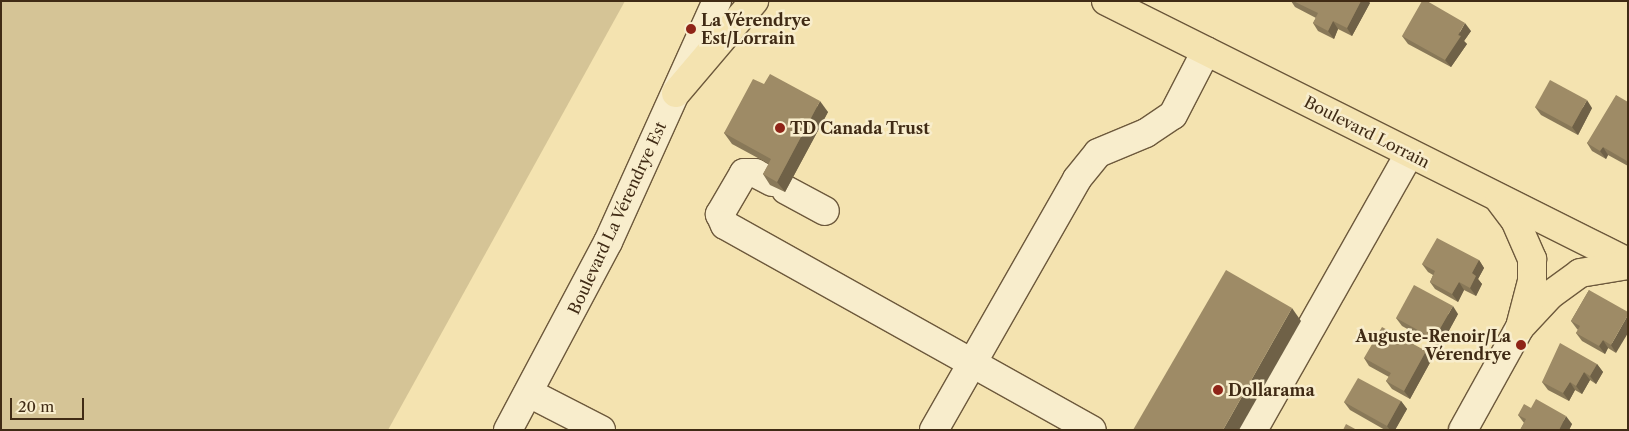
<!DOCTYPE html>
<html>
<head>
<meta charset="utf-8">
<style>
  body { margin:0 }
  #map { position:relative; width:1629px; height:431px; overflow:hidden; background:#f4e3b0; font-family:"Libre Caslon Text",serif }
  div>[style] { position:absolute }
  .green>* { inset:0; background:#d5c496 }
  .roads { filter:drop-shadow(1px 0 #6d593c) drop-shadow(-1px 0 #6d593c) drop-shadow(0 1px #6d593c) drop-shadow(0 -1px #6d593c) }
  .minor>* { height:28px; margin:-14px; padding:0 14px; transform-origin:14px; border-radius:14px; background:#f8edcc }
  .major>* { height:28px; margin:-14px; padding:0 14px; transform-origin:14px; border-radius:14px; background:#f4e3b0 }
  .wall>* { inset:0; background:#887858 }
  .shaded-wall>* { inset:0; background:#6f6147 }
  .building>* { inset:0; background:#9e8b66 }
  .dots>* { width:14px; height:14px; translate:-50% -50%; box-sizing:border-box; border:2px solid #f8edcc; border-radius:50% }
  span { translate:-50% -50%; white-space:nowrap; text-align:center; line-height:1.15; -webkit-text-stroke:5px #f8edcc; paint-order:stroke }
  .poi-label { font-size:16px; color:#402b15; font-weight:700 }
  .left { translate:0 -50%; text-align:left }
  .right { translate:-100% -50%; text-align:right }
  .street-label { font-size:16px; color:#402b15 }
  .frame { position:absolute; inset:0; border:2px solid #402b15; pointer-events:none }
  .scale { position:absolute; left:10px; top:398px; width:74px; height:22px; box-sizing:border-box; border:2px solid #402b15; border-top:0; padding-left:6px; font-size:15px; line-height:18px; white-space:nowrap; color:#402b15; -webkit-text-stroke:4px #f8edcc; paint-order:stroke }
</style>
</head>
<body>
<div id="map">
  <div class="green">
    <div style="clip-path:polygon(1px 1px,625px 1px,388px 430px,1px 430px)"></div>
  </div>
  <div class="roads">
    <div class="minor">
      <div style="left:772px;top:182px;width:19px;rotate:-152deg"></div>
      <div style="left:755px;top:173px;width:11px;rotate:180deg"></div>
      <div style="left:744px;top:173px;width:48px;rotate:120.3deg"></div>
      <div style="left:720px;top:214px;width:12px;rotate:66deg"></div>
      <div style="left:725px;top:225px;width:420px;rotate:29.2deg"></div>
      <div style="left:786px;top:190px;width:44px;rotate:28.3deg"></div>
      <div style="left:529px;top:393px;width:81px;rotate:27.2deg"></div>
      <div style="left:508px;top:430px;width:213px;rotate:-62deg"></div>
      <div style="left:608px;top:242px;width:265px;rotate:-65.7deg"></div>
      <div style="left:934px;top:430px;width:289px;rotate:-60.3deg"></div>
      <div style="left:1077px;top:179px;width:33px;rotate:-51deg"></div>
      <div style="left:1098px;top:153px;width:52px;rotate:-22.6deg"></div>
      <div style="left:1146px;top:133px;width:32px;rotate:-34deg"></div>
      <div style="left:1173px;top:115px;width:72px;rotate:-62.7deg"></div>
      <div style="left:1253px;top:430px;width:318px;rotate:-60.5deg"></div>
      <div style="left:1463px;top:430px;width:118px;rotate:-61deg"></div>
    </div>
    <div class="major">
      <div style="left:1106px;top:1px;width:584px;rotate:26.57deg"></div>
      <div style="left:676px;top:93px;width:121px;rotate:-49.7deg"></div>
      <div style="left:1499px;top:199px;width:26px;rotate:53deg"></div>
      <div style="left:1515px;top:220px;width:43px;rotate:66.4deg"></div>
      <div style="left:1532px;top:259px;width:22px;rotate:90deg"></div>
      <div style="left:1532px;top:281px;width:48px;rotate:104.6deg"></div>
      <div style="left:1523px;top:324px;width:40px;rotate:-47deg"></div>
      <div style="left:1550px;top:295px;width:37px;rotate:-36deg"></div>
      <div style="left:1580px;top:273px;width:49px;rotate:-9.5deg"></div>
    </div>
  </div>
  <div class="wall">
    <div style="clip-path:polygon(1291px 1px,1368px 1px,1370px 3px,1352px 36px,1338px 29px,1334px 39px,1318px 31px,1313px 23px,1316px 18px,1295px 7px)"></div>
    <div style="clip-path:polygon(1471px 31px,1464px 41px,1467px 44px,1451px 67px,1408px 44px,1402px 36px)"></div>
    <div style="clip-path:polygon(764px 84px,828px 112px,785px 192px,770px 185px,763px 174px,769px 164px,732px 144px,724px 133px)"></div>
    <div style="clip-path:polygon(1628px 102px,1628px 166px,1608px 155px,1606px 159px,1592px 151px,1587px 143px)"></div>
    <div style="clip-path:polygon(1535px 107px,1592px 108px,1578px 135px,1541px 115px)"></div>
    <div style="clip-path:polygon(1479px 260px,1484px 268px,1478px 279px,1482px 284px,1476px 296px,1464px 290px,1458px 302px,1435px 289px,1430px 282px,1433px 275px,1428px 272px,1422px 264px)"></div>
    <div style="clip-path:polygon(1589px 290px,1616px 353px,1608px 348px,1605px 354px,1582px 341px,1576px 333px,1578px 330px,1577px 329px,1571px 321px)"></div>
    <div style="clip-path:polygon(1458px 314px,1440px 347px,1402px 326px,1396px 318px)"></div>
    <div style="clip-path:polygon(1426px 351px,1432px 359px,1410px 399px,1392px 389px,1386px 381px,1389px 377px,1369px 366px,1364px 358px)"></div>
    <div style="clip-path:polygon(1597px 364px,1603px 372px,1596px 384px,1590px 380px,1582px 394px,1575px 390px,1569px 401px,1548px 390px,1542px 382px)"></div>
    <div style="clip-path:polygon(1401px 401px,1407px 409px,1395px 430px,1385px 430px,1350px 410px,1344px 402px)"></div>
    <div style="clip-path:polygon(1531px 408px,1572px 424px,1569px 430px,1520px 430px,1524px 423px,1518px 415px)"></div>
  </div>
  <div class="shaded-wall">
    <div style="clip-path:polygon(1361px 1px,1368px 1px,1370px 3px,1352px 36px,1347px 28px)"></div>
    <div style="clip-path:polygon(1333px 21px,1338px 29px,1334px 39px,1328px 31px)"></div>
    <div style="clip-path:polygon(1465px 23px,1471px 31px,1464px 41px,1467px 44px,1451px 67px,1445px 60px)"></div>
    <div style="clip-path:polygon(1587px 100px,1592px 108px,1578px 135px,1572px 127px)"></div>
    <div style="clip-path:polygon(820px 101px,828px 112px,785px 192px,777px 182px)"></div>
    <div style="clip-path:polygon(1603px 147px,1608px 155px,1606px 159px,1600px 151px)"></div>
    <div style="clip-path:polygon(1479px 260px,1484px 268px,1478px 279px,1482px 284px,1476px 296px,1470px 288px,1472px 273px)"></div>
    <div style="clip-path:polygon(1459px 282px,1464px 290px,1458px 302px,1452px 294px)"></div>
    <div style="clip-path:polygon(1453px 306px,1458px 314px,1440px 347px,1434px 339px)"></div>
    <div style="clip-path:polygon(1292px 308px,1301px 321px,1239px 430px,1223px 430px)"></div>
    <div style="clip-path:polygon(1628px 315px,1628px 333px,1616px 353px,1611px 345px)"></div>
    <div style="clip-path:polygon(1603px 340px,1608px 348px,1605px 354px,1599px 346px)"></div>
    <div style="clip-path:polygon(1426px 351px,1432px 359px,1410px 399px,1404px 391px)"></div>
    <div style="clip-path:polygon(1597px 364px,1603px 372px,1596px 384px,1590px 376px)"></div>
    <div style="clip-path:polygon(1584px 372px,1590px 380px,1582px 394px,1576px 386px)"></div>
    <div style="clip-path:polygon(1570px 382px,1575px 390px,1569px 401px,1563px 393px)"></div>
    <div style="clip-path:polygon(1401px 401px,1407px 409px,1395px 430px,1390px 430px,1387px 426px)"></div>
    <div style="clip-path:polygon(1566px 416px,1572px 424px,1569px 430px,1559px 430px)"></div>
  </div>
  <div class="building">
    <div style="clip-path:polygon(1293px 1px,1361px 1px,1347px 28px,1333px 21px,1328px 31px,1313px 23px,1318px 13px)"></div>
    <div style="clip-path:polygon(1422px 1px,1427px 1px,1465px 23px,1458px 35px,1461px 36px,1445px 60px,1402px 36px)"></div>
    <div style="clip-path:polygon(770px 74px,820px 101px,777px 182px,763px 174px,771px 159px,724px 133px,753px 79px,764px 84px)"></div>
    <div style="clip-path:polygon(1550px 80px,1587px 100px,1572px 127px,1535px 107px)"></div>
    <div style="clip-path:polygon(1616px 95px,1628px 102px,1628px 159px,1627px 161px,1603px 147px,1600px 151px,1587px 143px)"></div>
    <div style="clip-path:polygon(1437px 238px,1479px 260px,1472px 273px,1476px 276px,1470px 288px,1459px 282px,1452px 294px,1430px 282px,1435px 271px,1422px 264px)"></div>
    <div style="clip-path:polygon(1226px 270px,1292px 308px,1223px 430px,1133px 430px)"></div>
    <div style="clip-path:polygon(1414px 285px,1453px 306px,1434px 339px,1396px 318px)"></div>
    <div style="clip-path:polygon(1589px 290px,1628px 312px,1628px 315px,1611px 345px,1603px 340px,1599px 346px,1576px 333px,1580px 326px,1571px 321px)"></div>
    <div style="clip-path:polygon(1382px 327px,1426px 351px,1404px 391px,1386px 381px,1391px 373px,1364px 358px)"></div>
    <div style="clip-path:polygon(1560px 343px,1597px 364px,1590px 376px,1584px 372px,1576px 386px,1570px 382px,1563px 393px,1542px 382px)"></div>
    <div style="clip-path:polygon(1358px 378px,1401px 401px,1387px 426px,1344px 402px)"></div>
    <div style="clip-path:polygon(1536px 399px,1566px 416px,1559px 430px,1520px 430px,1526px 419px,1518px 415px,1524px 404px,1531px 408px)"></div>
    <div style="clip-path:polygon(1346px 424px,1357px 430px,1343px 430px)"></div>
  </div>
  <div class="dots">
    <div style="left:691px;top:29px;background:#8f2418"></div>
    <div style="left:780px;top:128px;background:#8f2418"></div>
    <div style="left:1521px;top:345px;background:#8f2418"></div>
    <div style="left:1218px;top:390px;background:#8f2418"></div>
  </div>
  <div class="poi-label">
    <span class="left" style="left:701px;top:29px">La Vérendrye<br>Est/Lorrain</span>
    <span class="left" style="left:790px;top:128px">TD Canada Trust</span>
    <span class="right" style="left:1511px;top:345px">Auguste-Renoir/La<br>Vérendrye</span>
    <span class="left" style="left:1228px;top:390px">Dollarama</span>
  </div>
  <div class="street-label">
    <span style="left:1367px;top:132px;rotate:27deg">Boulevard Lorrain</span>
    <span style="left:617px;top:218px;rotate:-65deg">Boulevard La Vérendrye Est</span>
  </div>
  <div class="frame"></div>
  <div class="scale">20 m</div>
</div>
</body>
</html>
